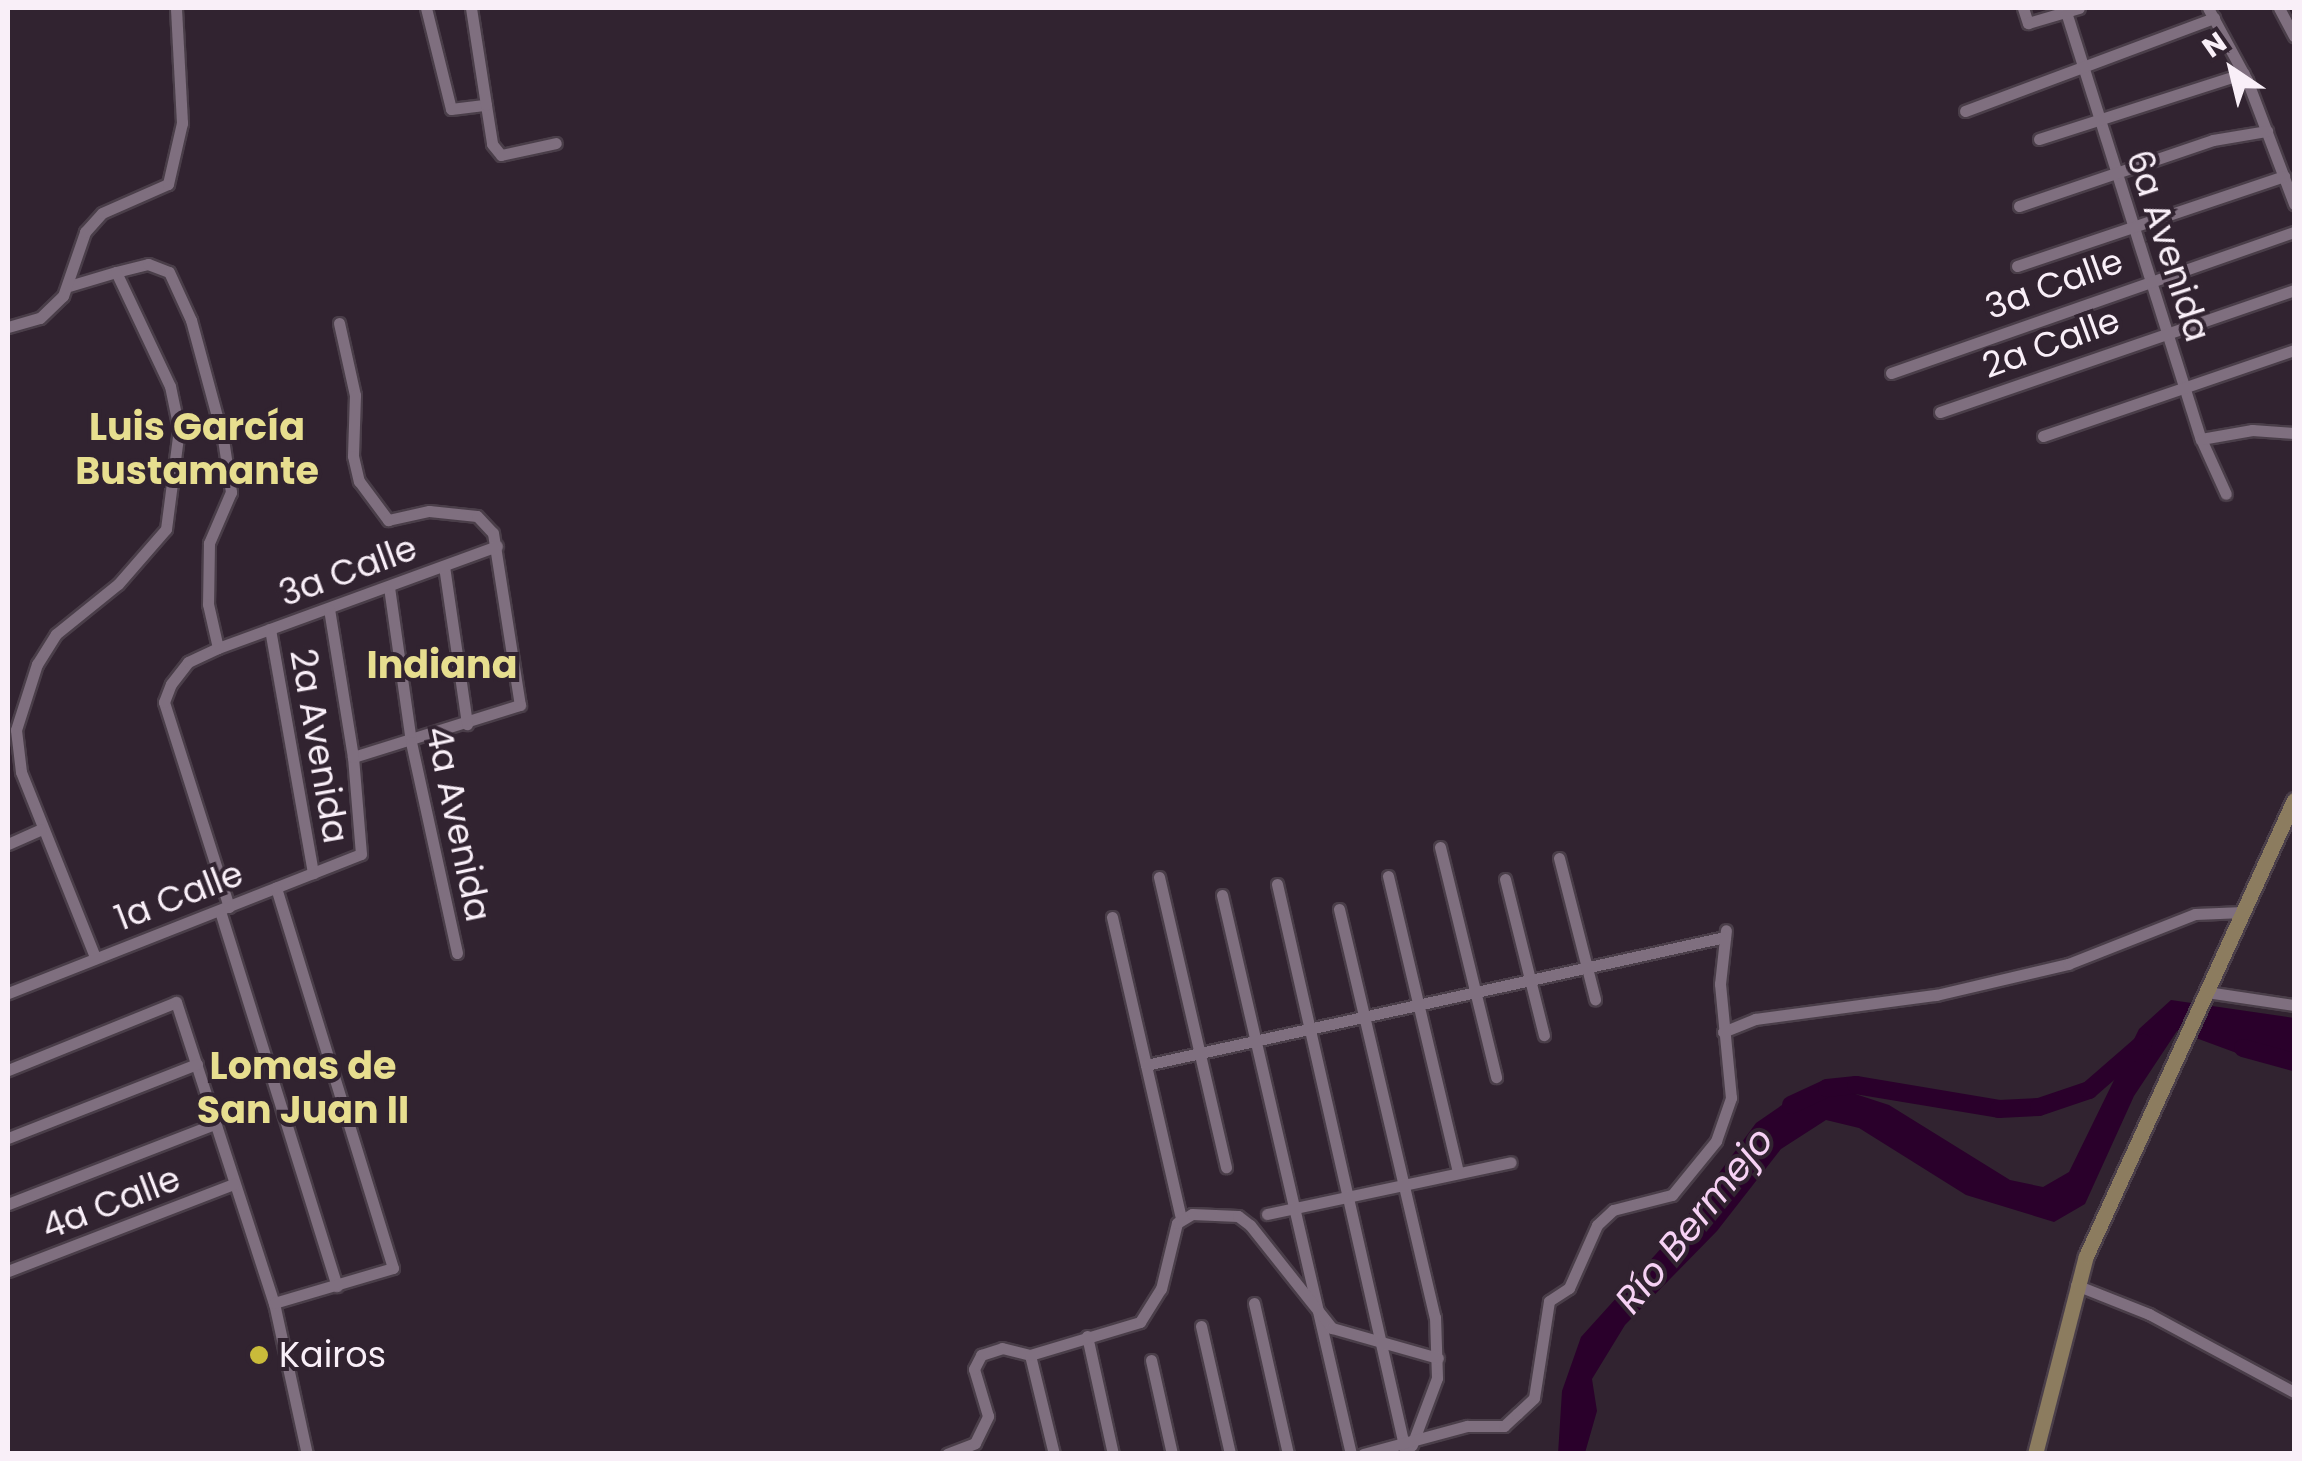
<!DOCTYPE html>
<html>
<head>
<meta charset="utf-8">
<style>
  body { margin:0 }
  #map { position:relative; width:2302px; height:1461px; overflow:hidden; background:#312330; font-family:Poppins,sans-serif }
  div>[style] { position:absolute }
  .water>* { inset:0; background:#2a002b }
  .river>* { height:18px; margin:-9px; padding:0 9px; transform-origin:9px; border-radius:9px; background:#2a002b }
  .roads { filter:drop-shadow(2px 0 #4a3e49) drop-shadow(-2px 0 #4a3e49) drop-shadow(0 2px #4a3e49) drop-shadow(0 -2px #4a3e49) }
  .street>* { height:11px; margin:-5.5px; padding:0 5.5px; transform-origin:5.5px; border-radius:5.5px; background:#7f6f7f }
  .secondary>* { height:15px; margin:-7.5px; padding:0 7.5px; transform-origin:7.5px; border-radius:7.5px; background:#8c7c5f }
  .dots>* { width:28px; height:28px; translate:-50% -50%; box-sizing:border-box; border:5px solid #312330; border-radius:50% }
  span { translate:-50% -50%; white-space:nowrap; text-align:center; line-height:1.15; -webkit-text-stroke:8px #312330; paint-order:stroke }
  .street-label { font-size:35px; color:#f9eff8 }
  .poi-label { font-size:35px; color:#f9eff8 }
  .left { translate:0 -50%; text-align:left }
  .neighbourhood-label { font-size:38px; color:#e7de8f; font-weight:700 }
  .water-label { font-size:38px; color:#f6d1f4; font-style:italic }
  .frame { position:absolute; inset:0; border:10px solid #f9eff8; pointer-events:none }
  .north { position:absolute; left:2182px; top:20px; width:100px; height:100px; -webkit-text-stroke:8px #312330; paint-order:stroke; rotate:325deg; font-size:28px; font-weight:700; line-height:40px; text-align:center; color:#f9eff8 }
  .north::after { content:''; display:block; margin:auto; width:35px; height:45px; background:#f9eff8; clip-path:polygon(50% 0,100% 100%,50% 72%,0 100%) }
</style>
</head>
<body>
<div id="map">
  <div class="water">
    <div style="clip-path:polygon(2171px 1000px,2294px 1018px,2294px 1052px,2242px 1055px,2177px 1031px,2134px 1096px,2085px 1204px,2054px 1222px,1966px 1195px,1859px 1128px,1826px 1120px,1781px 1149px,1717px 1231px,1625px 1325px,1592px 1379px,1597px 1411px,1585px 1453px,1558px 1454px,1562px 1391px,1581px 1337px,1674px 1234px,1756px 1123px,1795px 1096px,1843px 1090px,1889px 1105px,2010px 1180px,2043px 1187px,2069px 1172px,2139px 1029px)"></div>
  </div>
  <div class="river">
    <div style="left:2243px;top:1048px;width:53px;rotate:15.4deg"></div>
    <div style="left:1791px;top:1105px;width:40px;rotate:-25deg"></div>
    <div style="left:1827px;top:1088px;width:29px;rotate:-6deg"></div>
    <div style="left:1856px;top:1085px;width:145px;rotate:9.5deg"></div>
    <div style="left:1999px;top:1109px;width:40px;rotate:-2.9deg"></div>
    <div style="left:2039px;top:1107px;width:53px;rotate:-18.8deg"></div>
    <div style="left:2089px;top:1090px;width:72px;rotate:-41deg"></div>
  </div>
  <div class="roads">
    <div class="street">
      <div style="left:426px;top:8px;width:104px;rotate:76.1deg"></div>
      <div style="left:451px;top:109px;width:35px;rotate:-7deg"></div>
      <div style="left:486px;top:105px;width:39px;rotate:81deg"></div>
      <div style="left:492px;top:144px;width:14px;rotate:51deg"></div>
      <div style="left:501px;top:155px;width:56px;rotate:-12.3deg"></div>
      <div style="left:471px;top:8px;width:98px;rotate:81.2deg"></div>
      <div style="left:2023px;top:8px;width:16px;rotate:72deg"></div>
      <div style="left:2028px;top:23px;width:53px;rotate:-16.4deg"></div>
      <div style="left:2208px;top:8px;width:82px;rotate:61.6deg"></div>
      <div style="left:2247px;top:80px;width:133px;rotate:69.2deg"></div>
      <div style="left:2279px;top:8px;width:32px;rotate:62deg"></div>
      <div style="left:2066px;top:12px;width:448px;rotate:72.5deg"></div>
      <div style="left:2201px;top:439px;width:60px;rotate:65.6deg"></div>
      <div style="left:1965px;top:111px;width:266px;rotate:-20.5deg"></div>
      <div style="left:2039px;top:139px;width:215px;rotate:-17.8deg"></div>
      <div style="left:2019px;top:206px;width:205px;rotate:-18.8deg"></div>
      <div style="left:2213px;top:140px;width:55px;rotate:-9.5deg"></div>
      <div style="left:2017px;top:266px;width:282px;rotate:-18.6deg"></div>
      <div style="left:116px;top:272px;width:33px;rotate:-14deg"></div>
      <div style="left:148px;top:264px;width:22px;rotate:21deg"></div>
      <div style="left:169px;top:272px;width:53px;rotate:65.4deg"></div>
      <div style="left:191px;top:320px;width:123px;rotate:74.9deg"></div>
      <div style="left:223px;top:439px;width:54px;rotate:81.4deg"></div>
      <div style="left:231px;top:492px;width:56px;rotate:113.3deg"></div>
      <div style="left:209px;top:543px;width:61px;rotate:90.9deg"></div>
      <div style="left:208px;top:604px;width:45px;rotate:77.2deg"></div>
      <div style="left:69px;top:286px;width:49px;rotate:-16.6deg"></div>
      <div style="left:116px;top:272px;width:126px;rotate:64.7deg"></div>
      <div style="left:170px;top:386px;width:44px;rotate:78.2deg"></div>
      <div style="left:179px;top:429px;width:101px;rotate:97.4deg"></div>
      <div style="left:166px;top:529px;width:73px;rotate:131.1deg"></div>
      <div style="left:118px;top:584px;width:80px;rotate:141.1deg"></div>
      <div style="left:56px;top:634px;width:36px;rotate:122deg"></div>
      <div style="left:37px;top:664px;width:69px;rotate:107.7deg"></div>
      <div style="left:16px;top:730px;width:42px;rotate:83.2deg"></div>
      <div style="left:21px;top:772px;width:199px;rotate:68.2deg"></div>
      <div style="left:339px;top:323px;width:74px;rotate:77.5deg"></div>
      <div style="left:355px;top:395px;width:61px;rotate:91.9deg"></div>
      <div style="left:353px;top:456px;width:26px;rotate:77deg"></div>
      <div style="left:359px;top:481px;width:49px;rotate:53.4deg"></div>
      <div style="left:388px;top:520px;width:42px;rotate:-12.4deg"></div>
      <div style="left:429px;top:511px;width:48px;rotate:5.9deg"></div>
      <div style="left:477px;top:516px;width:23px;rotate:47deg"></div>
      <div style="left:493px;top:533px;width:174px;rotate:81.1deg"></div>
      <div style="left:520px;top:705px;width:175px;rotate:162.7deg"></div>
      <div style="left:8px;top:327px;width:33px;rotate:-16deg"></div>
      <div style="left:40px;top:318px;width:32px;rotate:-44deg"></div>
      <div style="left:63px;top:296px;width:68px;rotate:-71deg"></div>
      <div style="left:85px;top:232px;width:25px;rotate:-48deg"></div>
      <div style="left:102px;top:213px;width:72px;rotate:-23.7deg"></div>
      <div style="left:168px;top:184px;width:63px;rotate:-77.1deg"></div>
      <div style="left:182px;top:123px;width:115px;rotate:-93deg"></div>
      <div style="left:1891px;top:373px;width:427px;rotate:-19.3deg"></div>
      <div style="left:1940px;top:412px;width:374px;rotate:-19deg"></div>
      <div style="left:2043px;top:436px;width:265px;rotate:-18.9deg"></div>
      <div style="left:2201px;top:439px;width:52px;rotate:-10deg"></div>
      <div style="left:2252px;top:430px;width:42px;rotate:4.1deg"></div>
      <div style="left:444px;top:566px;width:160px;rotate:81.7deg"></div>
      <div style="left:389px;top:587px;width:157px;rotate:81.9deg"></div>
      <div style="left:411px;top:742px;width:216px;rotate:77.7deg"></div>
      <div style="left:270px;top:629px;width:248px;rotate:80deg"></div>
      <div style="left:8px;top:844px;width:36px;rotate:-24deg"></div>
      <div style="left:1440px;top:847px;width:237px;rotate:76.3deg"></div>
      <div style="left:1559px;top:858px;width:146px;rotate:75.7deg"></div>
      <div style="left:1388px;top:876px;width:305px;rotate:76.7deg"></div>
      <div style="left:1159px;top:877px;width:298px;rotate:77deg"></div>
      <div style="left:1505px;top:879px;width:161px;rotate:76deg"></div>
      <div style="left:1277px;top:884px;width:584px;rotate:77.25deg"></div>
      <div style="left:1222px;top:895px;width:574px;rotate:77.01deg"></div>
      <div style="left:229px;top:907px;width:215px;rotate:-107.6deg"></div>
      <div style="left:164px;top:702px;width:19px;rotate:-69deg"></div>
      <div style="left:171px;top:684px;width:28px;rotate:-52deg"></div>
      <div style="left:188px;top:662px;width:33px;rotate:-25deg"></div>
      <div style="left:218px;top:648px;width:297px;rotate:-20.1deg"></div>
      <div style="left:1339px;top:909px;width:419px;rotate:76.8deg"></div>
      <div style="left:1435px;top:1317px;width:61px;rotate:88.1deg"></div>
      <div style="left:1437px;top:1378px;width:72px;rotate:110.5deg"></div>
      <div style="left:220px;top:911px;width:393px;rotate:72.7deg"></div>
      <div style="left:1112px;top:917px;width:309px;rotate:77.1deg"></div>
      <div style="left:2207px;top:992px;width:88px;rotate:8.5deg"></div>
      <div style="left:8px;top:993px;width:379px;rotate:-21.5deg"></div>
      <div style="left:361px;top:854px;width:97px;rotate:-94.7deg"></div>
      <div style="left:353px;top:757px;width:150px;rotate:-99.2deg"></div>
      <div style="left:1723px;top:1032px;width:35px;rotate:-22deg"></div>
      <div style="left:1755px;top:1019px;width:183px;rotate:-7.6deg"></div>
      <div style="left:1936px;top:995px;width:136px;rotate:-13.2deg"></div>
      <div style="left:2068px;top:964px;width:136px;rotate:-21.5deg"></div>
      <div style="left:2195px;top:914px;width:48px;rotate:-2.4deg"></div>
      <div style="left:1146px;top:1065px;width:593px;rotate:-12.47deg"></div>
      <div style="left:8px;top:1070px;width:181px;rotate:-22deg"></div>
      <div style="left:176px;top:1002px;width:317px;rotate:72deg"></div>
      <div style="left:274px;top:1303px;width:155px;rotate:77.7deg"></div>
      <div style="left:8px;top:1138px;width:203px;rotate:-21.4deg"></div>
      <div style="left:8px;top:1204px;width:221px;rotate:-21.2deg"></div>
      <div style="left:1267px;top:1214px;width:249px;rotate:-12deg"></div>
      <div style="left:8px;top:1271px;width:242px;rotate:-21.1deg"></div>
      <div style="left:2076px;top:1285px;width:79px;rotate:21.7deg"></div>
      <div style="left:2149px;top:1314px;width:165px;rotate:28.3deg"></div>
      <div style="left:274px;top:1303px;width:124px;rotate:-16.4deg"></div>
      <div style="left:393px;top:1268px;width:398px;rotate:-107.1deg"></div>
      <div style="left:1254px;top:1303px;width:155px;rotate:77.3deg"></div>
      <div style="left:1201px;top:1326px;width:131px;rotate:77.2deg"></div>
      <div style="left:1087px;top:1336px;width:121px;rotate:77.6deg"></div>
      <div style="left:1030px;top:1355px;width:102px;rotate:76.4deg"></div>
      <div style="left:1151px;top:1360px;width:96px;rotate:77.4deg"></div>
      <div style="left:947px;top:1454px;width:30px;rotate:-21deg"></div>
      <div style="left:975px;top:1443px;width:30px;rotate:-64deg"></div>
      <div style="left:988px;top:1416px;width:49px;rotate:-106.6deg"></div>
      <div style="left:974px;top:1369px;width:16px;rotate:-63deg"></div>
      <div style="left:981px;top:1355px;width:22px;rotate:-18deg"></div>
      <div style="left:1002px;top:1348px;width:29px;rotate:14deg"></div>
      <div style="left:1030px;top:1355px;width:115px;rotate:-16.7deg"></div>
      <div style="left:1140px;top:1322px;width:39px;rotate:-58deg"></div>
      <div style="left:1161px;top:1289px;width:68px;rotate:-76.4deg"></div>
      <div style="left:1177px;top:1223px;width:17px;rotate:-31deg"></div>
      <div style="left:1192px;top:1214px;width:46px;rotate:2.5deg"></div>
      <div style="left:1238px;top:1216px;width:15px;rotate:37deg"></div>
      <div style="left:1250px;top:1225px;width:132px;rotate:51.5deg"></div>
      <div style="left:1332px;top:1328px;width:110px;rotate:15.8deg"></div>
      <div style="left:1363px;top:1454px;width:108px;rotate:-15.1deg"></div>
      <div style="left:1467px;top:1426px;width:37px"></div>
      <div style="left:1504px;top:1426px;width:18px;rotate:-43deg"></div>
      <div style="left:1517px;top:1414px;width:23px;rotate:-43deg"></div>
      <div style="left:1534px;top:1398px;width:98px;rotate:-81.2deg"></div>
      <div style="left:1549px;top:1301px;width:24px;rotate:-33deg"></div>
      <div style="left:1569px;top:1288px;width:69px;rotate:-66deg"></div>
      <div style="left:1597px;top:1225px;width:22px;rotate:-43deg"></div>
      <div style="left:1613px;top:1210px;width:61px;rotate:-14.3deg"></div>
      <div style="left:1672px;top:1195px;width:70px;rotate:-50.8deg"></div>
      <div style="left:1716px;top:1141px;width:46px;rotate:-70.8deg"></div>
      <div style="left:1731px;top:1098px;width:115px;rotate:-95.5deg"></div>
      <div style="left:1720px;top:984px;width:54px;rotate:-83.7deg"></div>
    </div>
    <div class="secondary">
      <div style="left:2035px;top:1454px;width:204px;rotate:-75.6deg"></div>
      <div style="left:2086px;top:1256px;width:501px;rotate:-65.48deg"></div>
    </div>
  </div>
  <div class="dots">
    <div style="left:259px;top:1355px;background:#c9bb3a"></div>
  </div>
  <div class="street-label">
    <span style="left:2168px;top:246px;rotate:72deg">6a Avenida</span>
    <span style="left:2054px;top:284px;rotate:-20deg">3a Calle</span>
    <span style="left:2051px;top:343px;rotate:-20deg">2a Calle</span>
    <span style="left:348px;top:571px;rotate:-20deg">3a Calle</span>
    <span style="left:319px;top:746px;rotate:80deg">2a Avenida</span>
    <span style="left:458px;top:824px;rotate:78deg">4a Avenida</span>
    <span style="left:179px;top:896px;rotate:-21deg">1a Calle</span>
    <span style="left:111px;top:1203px;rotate:-21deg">4a Calle</span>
  </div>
  <div class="poi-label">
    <span class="left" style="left:279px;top:1355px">Kairos</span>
  </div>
  <div class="neighbourhood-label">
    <span style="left:197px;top:449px">Luis García<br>Bustamante</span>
    <span style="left:442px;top:665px">Indiana</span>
    <span style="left:303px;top:1088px">Lomas de<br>San Juan II</span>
  </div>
  <div class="water-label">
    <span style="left:1694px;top:1220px;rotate:-51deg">Río Bermejo</span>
  </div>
  <div class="frame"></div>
  <div class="north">N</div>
</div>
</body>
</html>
